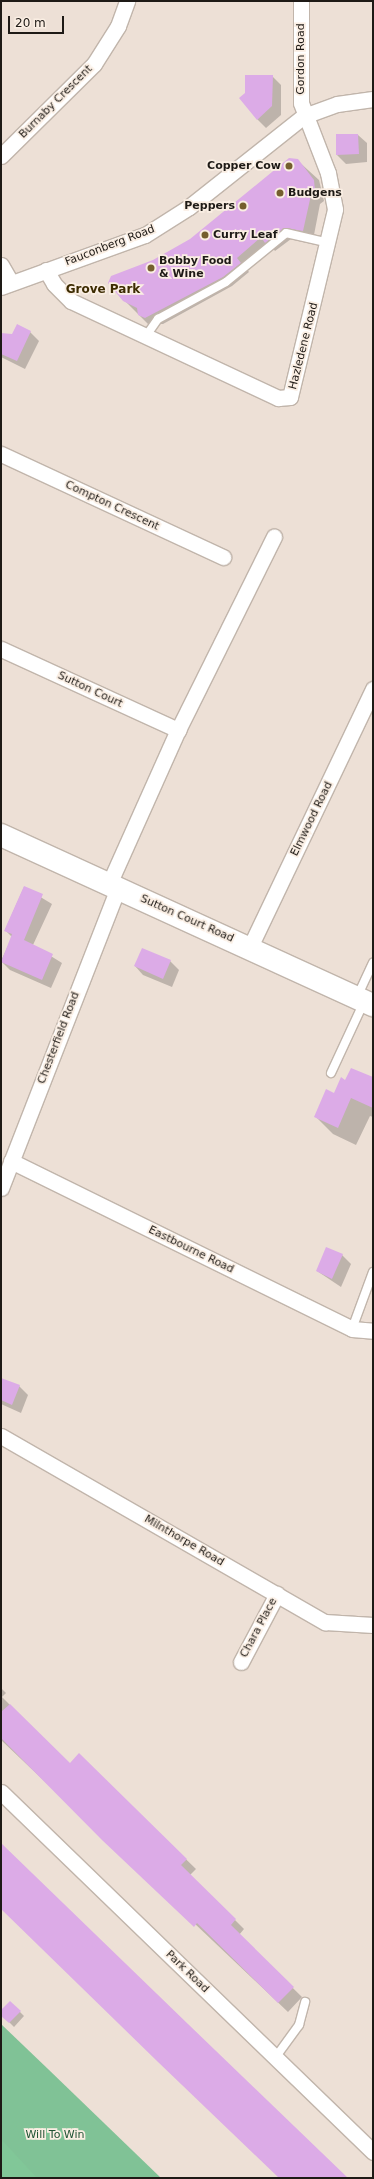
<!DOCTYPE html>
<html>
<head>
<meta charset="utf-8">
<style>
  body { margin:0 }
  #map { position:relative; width:374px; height:2179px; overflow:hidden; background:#ede0d6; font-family:"DejaVu Sans",sans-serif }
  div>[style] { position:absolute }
  .green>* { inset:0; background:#80c296 }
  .forest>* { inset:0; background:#81c798 }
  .shadow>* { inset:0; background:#0003 }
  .building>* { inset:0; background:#dcabe7 }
  .roads { filter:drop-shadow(1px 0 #c1b5ab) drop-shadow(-1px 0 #c1b5ab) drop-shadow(0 1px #c1b5ab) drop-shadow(0 -1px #c1b5ab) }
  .lane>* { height:8px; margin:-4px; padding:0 4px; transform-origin:4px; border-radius:4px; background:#fff }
  .street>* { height:15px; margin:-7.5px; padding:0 7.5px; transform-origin:7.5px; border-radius:7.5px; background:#fff }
  .secondary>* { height:22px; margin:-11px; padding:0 11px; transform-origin:11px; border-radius:11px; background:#fff }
  .dots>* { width:11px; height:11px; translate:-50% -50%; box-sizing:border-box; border:2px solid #faeee3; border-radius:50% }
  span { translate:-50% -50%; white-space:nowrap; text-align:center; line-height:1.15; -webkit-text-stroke:3.5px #faeee3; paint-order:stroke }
  .street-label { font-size:11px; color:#1e1a16 }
  .poi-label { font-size:11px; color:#1e1a16; font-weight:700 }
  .right { translate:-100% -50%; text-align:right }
  .left { translate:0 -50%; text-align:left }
  .park-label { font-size:11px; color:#1f5334 }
  .neighbourhood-label { font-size:12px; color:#3c2b01; font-weight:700 }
  .frame { position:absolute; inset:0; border:2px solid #1e1a16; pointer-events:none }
  .scale { position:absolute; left:8px; top:16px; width:56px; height:18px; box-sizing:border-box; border:2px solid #1e1a16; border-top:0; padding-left:5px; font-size:12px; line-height:14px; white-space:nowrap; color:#1e1a16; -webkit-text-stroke:3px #faeee3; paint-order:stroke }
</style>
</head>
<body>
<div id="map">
  <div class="green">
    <div style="clip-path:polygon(1px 2024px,48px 2069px,161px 2178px,1px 2178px)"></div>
  </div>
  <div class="forest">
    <div style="clip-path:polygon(1px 2139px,37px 2178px,1px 2178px)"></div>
  </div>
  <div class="shadow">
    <div style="clip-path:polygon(272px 76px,281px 85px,281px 115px,266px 128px,257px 119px)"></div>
    <div style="clip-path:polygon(358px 135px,367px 143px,367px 162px,346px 164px,337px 155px)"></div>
    <div style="clip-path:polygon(297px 160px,319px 180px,324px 201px,320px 204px,313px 240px,295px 236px,275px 251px,271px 246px,246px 268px,249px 272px,232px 286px,163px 324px,148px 324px,124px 300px,153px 261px,191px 240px)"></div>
    <div style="clip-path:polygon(30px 332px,39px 341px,25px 369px,1px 357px,1px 339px)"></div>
    <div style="clip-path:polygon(24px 887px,52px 904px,33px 945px,62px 963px,51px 988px,10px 970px,1px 961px,12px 937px,5px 930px)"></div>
    <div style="clip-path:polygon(170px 961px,179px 970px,172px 987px,143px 975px,135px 966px)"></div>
    <div style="clip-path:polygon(373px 1078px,373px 1117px,370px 1116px,356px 1145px,333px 1134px,315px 1116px,346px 1081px)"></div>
    <div style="clip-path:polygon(342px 1255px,351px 1264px,341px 1287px,317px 1271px)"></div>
    <div style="clip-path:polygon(1px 1379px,19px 1386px,28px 1395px,21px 1413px,1px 1404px)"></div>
    <div style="clip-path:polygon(1px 1688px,6px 1693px,2px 1697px,70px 1765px,79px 1755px,196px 1869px,190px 1875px,244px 1929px,239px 1935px,302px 1997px,288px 2012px,1px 1740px)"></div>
    <div style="clip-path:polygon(10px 2002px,24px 2016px,14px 2027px,1px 2014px)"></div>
  </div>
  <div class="building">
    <div style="clip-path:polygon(245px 75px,273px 75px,272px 106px,257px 120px,239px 98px,245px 93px)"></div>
    <div style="clip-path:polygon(336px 134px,358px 134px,359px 154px,336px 155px)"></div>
    <div style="clip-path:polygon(289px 158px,298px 159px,314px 180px,315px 191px,311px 195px,303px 231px,285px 228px,265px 243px,261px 237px,237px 258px,241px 263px,223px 277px,145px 318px,138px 315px,137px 308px,123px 301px,108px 283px,111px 276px,153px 260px,190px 239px)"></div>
    <div style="clip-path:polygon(17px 324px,31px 331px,17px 361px,1px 354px,1px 333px,12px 334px)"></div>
    <div style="clip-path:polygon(24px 886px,43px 894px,24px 940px,53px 954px,42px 980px,1px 962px,12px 934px,4px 931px)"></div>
    <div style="clip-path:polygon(142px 948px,171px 960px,163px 979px,134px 966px)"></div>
    <div style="clip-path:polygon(351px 1068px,373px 1077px,373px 1108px,351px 1098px,338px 1128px,314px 1117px,326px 1089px,334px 1093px,341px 1077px,345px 1080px)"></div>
    <div style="clip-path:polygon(326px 1247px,343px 1254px,332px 1279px,316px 1271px)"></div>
    <div style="clip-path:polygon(1px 1378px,20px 1385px,12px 1405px,1px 1400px)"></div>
    <div style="clip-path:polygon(10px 1704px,70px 1763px,79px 1753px,187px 1859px,181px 1865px,236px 1919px,231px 1925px,294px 1987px,278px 2003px,197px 1923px,194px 1927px,102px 1840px,1px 1738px,1px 1712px)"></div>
    <div style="clip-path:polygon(1px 1843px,188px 2024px,348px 2178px,279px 2178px,158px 2062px,1px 1909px)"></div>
    <div style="clip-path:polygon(10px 2001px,21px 2011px,9px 2023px,1px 2016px,1px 2010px)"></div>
  </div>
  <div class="roads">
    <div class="lane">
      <div style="left:146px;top:336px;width:21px;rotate:-55deg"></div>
      <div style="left:158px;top:319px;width:77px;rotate:-28.6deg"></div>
      <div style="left:226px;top:282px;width:77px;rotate:-39.2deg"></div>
      <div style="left:286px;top:233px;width:44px;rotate:13.1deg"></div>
      <div style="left:357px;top:997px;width:38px;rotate:-65deg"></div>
      <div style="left:331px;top:1073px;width:78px;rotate:-65.1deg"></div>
      <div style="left:352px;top:1329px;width:61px;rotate:-69.8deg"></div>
      <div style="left:275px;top:2058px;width:41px;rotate:-54deg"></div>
      <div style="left:299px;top:2025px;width:24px;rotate:-75deg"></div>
    </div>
    <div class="street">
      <div style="left:1px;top:156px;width:131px;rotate:-44.7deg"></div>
      <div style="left:94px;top:64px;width:45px;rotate:-57.7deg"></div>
      <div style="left:118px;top:26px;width:27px;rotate:-70deg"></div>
      <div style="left:1px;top:265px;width:20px;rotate:60deg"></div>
      <div style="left:46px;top:270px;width:16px;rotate:60deg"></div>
      <div style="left:54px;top:284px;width:24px;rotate:45deg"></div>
      <div style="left:71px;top:301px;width:229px;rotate:25.1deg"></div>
      <div style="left:278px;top:398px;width:12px;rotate:-5deg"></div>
      <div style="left:290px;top:397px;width:193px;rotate:-76.5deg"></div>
      <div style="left:335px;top:209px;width:37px;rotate:-101deg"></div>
      <div style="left:328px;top:173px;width:75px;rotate:-111.1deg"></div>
      <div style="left:301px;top:103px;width:102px;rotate:-90deg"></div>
      <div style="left:1px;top:287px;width:153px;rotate:-19.9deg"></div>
      <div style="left:145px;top:235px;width:52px;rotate:-32.5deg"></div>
      <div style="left:189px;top:207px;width:147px;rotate:-38.4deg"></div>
      <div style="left:304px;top:116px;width:35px;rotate:-20deg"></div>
      <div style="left:337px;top:104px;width:36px;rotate:-8deg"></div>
      <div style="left:1px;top:454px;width:245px;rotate:24.9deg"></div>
      <div style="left:1px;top:649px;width:195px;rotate:24.6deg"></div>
      <div style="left:109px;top:884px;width:169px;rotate:-65.9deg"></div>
      <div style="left:178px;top:730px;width:216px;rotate:-63.6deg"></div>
      <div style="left:250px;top:947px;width:286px;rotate:-64.5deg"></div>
      <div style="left:11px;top:1161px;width:380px;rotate:26.2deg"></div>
      <div style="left:352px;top:1329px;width:21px;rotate:5deg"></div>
      <div style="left:1px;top:1188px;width:322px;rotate:-68.7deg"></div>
      <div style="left:1px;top:1436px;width:374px;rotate:29.9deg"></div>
      <div style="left:325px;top:1622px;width:48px;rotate:3.6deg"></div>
      <div style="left:241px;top:1662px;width:77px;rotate:-62.1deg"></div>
      <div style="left:1px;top:1792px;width:518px;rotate:44.06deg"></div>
    </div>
    <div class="secondary">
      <div style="left:1px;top:835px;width:409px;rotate:24.6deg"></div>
    </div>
  </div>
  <div class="dots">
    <div style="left:289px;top:166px;background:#755e2e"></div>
    <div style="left:280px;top:193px;background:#755e2e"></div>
    <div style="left:243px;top:206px;background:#755e2e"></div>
    <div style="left:205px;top:235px;background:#755e2e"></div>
    <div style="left:151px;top:268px;background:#755e2e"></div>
  </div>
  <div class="street-label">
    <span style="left:301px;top:59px;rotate:-90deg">Gordon Road</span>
    <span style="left:56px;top:102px;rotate:-45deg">Burnaby Crescent</span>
    <span style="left:110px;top:246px;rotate:-21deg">Fauconberg Road</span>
    <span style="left:304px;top:346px;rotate:-76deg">Hazledene Road</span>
    <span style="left:112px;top:506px;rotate:25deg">Compton Crescent</span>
    <span style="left:90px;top:690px;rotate:25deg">Sutton Court</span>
    <span style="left:312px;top:819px;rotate:-64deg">Elmwood Road</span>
    <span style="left:187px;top:919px;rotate:24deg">Sutton Court Road</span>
    <span style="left:59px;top:1038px;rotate:-69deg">Chesterfield Road</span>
    <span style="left:191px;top:1250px;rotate:26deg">Eastbourne Road</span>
    <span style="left:184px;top:1541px;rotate:30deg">Milnthorpe Road</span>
    <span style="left:259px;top:1628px;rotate:-62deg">Chara Place</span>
    <span style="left:187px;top:1972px;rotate:44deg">Park Road</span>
  </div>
  <div class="poi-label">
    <span class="right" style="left:281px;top:166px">Copper Cow</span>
    <span class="left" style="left:288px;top:193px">Budgens</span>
    <span class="right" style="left:235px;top:206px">Peppers</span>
    <span class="left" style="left:213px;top:235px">Curry Leaf</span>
    <span class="left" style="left:159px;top:268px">Bobby Food<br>&amp; Wine</span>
  </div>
  <div class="park-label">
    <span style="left:55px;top:2135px">Will To Win</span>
  </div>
  <div class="neighbourhood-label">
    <span style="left:103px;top:290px">Grove Park</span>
  </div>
  <div class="frame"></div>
  <div class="scale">20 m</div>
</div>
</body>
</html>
